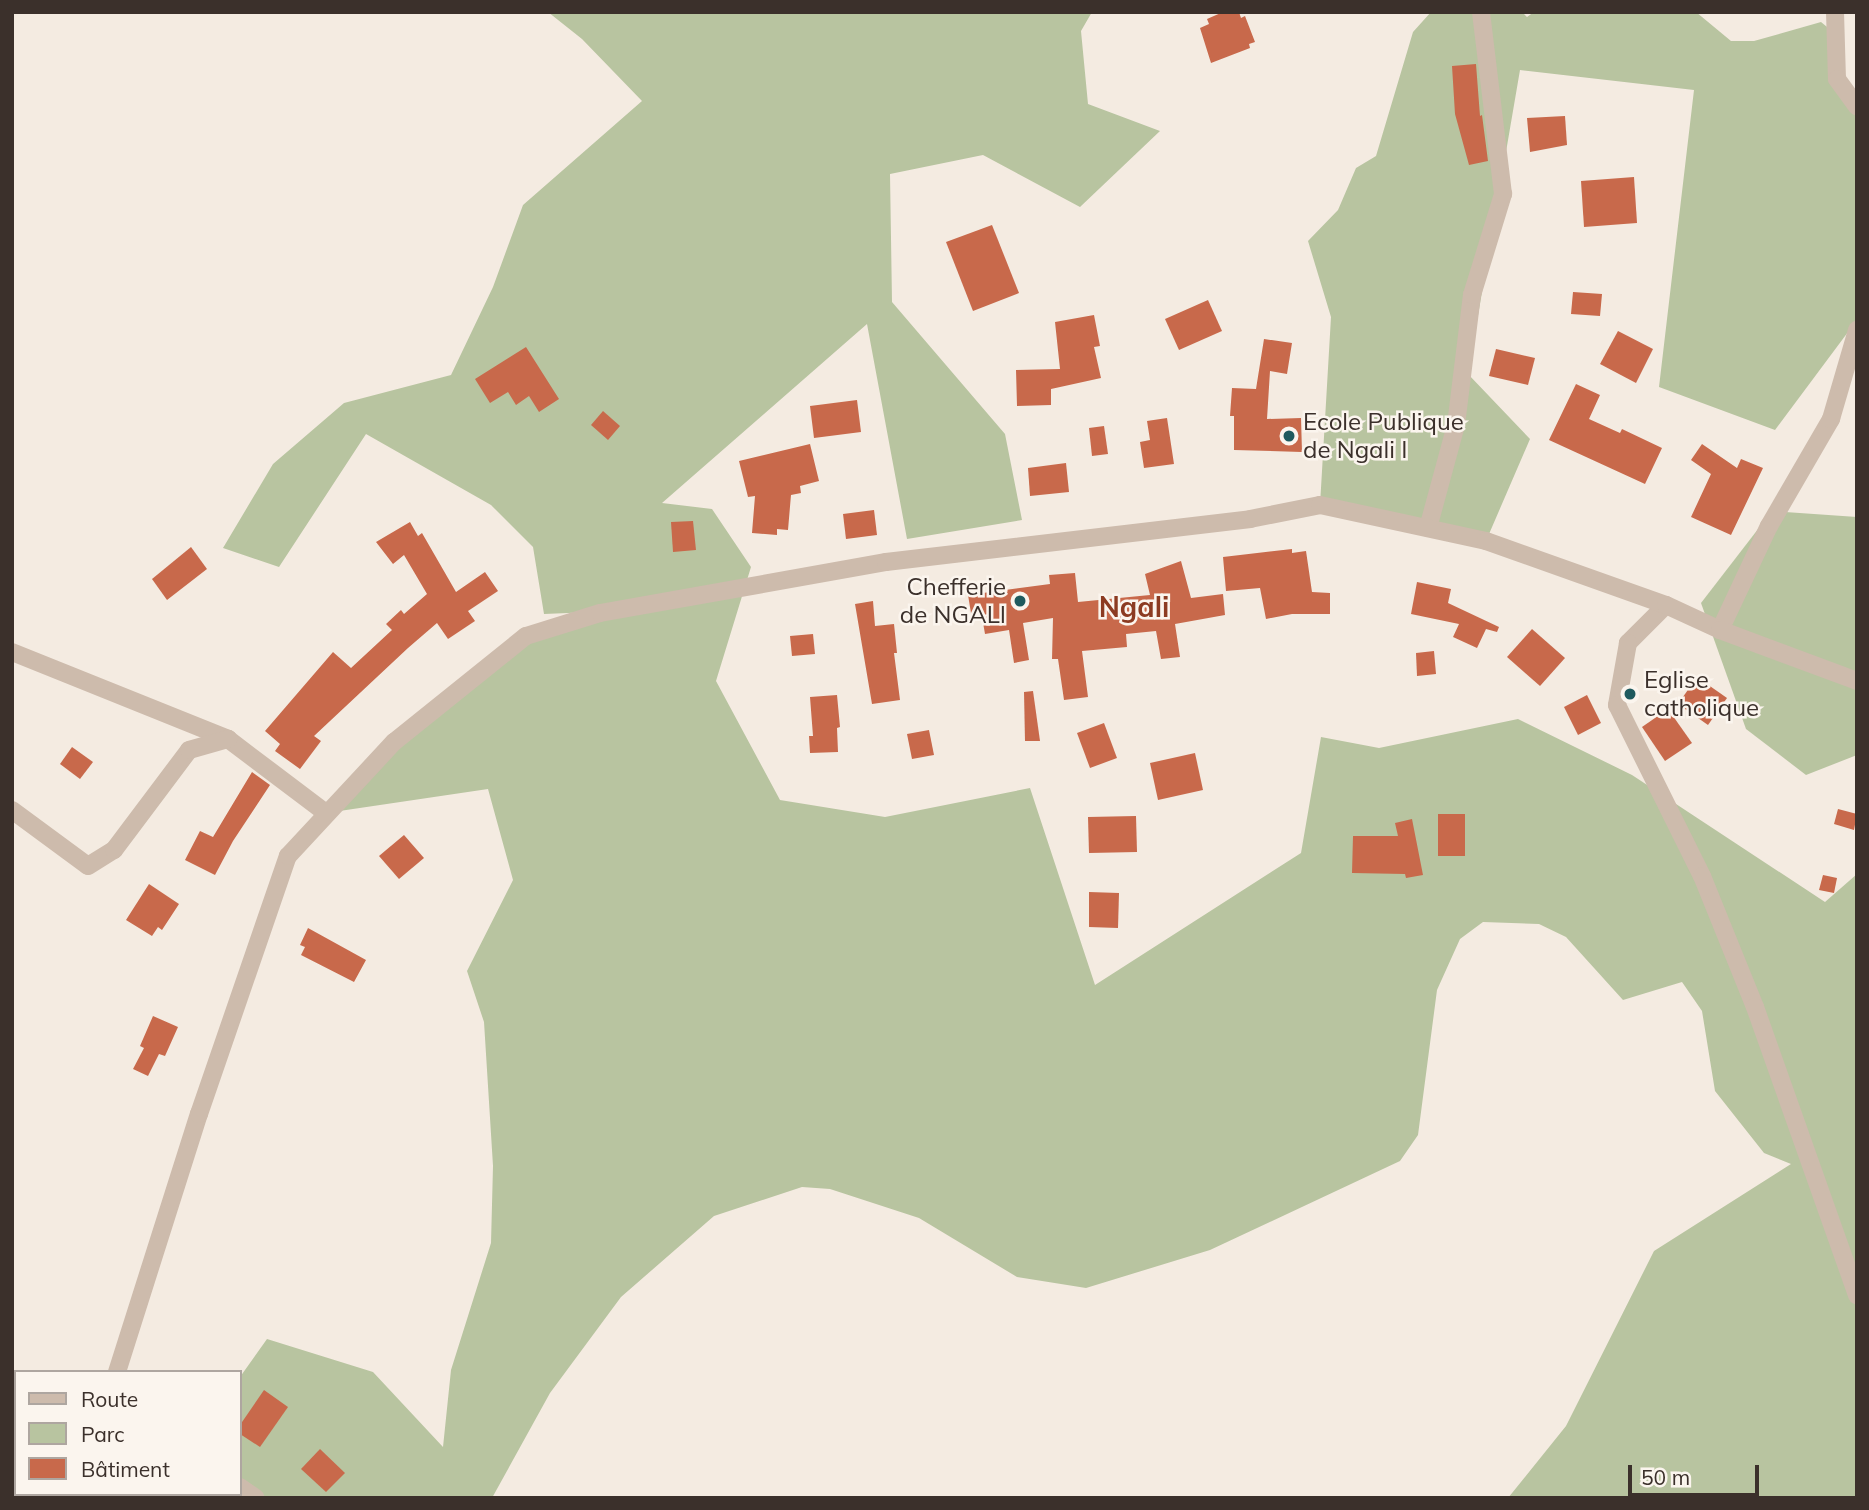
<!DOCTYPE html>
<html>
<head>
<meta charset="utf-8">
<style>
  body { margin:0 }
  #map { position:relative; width:1869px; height:1510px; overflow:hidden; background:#f4ebe1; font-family:Mulish,sans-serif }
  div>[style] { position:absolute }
  .green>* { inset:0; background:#b8c4a0 }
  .building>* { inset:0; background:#c8694b }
  .minor>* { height:18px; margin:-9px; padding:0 9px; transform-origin:9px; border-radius:9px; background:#cdbbac }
  .tertiary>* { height:18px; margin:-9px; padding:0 9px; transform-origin:9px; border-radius:9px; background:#cdbbac }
  .dots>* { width:19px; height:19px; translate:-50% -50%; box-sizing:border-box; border:4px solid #fbf5ee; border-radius:50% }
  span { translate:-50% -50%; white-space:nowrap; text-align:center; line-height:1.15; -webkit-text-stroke:5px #fbf5ee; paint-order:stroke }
  .poi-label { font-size:24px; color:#3b302b }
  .left { translate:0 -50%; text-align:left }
  .right { translate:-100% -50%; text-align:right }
  .quarter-label { font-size:28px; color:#8c3b22; font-weight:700 }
  .frame { position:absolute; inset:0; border:14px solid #3b302b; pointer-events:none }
  .legend { position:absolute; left:14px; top:1370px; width:228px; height:126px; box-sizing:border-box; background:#fbf5ee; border:2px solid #aea6a0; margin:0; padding:9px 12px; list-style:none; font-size:21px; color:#3b302b }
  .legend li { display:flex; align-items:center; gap:14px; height:35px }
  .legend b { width:35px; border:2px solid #aea6a0 }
  .scale { position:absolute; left:1628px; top:1465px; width:131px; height:32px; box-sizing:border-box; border:4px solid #3b302b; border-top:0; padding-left:9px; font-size:21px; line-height:24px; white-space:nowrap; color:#3b302b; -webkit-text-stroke:5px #fbf5ee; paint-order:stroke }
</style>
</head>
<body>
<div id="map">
  <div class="green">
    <div style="clip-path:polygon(548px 12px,1092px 12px,1081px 31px,1088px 104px,1160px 131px,1080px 207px,983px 155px,890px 174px,892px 302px,1005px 434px,1022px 520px,907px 539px,867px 324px,662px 503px,712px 509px,751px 567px,716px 681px,780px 800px,885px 817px,1030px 788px,1095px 985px,1301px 853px,1321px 737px,1379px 748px,1518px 719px,1632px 775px,1825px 902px,1857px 874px,1857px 1498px,1508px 1498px,1566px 1426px,1654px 1251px,1791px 1164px,1764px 1153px,1715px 1091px,1702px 1011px,1682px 982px,1623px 1000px,1566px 937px,1539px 924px,1483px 922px,1460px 939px,1437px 990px,1418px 1135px,1400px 1161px,1210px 1250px,1086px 1288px,1017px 1277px,919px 1218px,830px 1189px,802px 1187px,714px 1216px,621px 1297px,550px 1393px,492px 1498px,64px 1498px,66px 1494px,240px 1494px,240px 1377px,267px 1339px,373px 1372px,443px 1447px,451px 1370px,491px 1243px,493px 1166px,484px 1022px,467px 971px,513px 880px,488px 789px,326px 813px,526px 636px,592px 612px,544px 614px,533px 547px,491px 505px,366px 434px,279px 567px,223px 548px,273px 464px,344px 403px,451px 375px,493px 287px,523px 205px,642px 101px,582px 39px)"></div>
    <div style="clip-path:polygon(1431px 12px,1522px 12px,1527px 17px,1534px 12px,1696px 12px,1731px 41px,1754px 41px,1821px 22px,1838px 36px,1842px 80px,1857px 95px,1857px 328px,1851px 328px,1775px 430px,1659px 387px,1694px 90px,1520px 70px,1468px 374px,1530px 439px,1486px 541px,1320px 505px,1331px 317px,1308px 241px,1338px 210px,1356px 168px,1376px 156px,1413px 32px)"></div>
    <div style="clip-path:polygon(1772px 511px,1857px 517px,1857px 755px,1806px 775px,1746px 729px,1701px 603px)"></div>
  </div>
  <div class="building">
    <div style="clip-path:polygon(1223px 12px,1239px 12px,1241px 18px,1245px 16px,1255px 42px,1249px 44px,1250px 48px,1211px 63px,1200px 28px,1209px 24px,1207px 19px)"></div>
    <div style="clip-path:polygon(1476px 64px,1480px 116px,1482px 115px,1488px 161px,1469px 165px,1455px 114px,1452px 66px)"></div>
    <div style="clip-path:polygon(1565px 116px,1567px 145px,1530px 152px,1527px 118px)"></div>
    <div style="clip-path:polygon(1634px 177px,1637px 223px,1584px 227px,1581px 181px)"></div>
    <div style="clip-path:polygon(992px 225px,1019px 293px,973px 311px,946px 242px)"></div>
    <div style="clip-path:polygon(1573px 292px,1602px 294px,1600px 316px,1571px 314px)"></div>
    <div style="clip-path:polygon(1208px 300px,1222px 331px,1179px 350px,1165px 319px)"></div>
    <div style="clip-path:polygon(1094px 315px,1100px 346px,1094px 347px,1101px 378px,1051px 389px,1051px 405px,1017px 406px,1016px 370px,1060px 369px,1055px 322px)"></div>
    <div style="clip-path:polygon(1618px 331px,1653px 349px,1636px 383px,1600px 364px)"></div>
    <div style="clip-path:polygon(1264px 339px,1292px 343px,1287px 374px,1270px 371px,1267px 419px,1301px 418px,1302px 452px,1234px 450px,1234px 416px,1230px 416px,1232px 388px,1256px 389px)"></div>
    <div style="clip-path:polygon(526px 347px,559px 399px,539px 412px,529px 396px,516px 405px,508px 392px,490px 403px,475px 379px)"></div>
    <div style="clip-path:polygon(1496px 349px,1535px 358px,1528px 385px,1489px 376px)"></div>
    <div style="clip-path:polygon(1576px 384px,1600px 395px,1589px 419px,1620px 433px,1622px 429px,1662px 448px,1645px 484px,1549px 440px)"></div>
    <div style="clip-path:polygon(857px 400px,861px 432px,814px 438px,810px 406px)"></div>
    <div style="clip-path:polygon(603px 411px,620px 426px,608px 440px,591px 425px)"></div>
    <div style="clip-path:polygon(1167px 418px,1174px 464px,1144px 468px,1140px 442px,1150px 440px,1147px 421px)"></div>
    <div style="clip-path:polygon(1104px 426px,1108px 454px,1092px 456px,1089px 428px)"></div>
    <div style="clip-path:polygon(810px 444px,819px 481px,800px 486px,801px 493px,791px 495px,788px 530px,777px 529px,777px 535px,752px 533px,755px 496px,748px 497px,739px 461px)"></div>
    <div style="clip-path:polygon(1702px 444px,1737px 468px,1741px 459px,1763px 468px,1731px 535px,1691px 517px,1711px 474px,1691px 460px)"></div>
    <div style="clip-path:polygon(1066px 463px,1069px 492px,1030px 496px,1028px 468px)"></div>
    <div style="clip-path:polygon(874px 510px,877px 535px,846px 539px,843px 514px)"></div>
    <div style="clip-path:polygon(693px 521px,696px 550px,673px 552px,671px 522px)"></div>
    <div style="clip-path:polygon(410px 522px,418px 536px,422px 533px,456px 592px,485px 572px,498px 591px,468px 611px,475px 621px,448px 639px,437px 623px,408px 648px,314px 736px,321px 741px,300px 769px,275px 751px,280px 744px,265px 731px,333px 652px,351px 668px,392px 630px,386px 624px,401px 610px,404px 614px,427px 594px,404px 555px,393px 564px,376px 542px)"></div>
    <div style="clip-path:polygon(191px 547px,207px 569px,167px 600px,152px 579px)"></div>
    <div style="clip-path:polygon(1292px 549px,1292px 553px,1306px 551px,1312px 592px,1330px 593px,1330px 614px,1292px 614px,1266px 619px,1260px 588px,1226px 591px,1223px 557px)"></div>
    <div style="clip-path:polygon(1181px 561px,1191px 598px,1223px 594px,1225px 615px,1175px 624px,1180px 657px,1161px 659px,1156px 631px,1126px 634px,1127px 647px,1082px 651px,1088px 697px,1064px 700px,1058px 659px,1052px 659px,1053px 618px,1023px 623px,1029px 660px,1014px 663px,1009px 630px,985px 634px,981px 611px,971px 613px,968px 595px,1050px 584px,1049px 575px,1075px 573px,1078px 602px,1150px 595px,1145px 574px)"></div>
    <div style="clip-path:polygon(1417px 582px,1451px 589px,1448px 603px,1499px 627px,1497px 632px,1486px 629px,1477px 648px,1453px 637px,1459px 624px,1411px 614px)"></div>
    <div style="clip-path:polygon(873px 601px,875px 626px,894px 624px,897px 653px,894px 653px,900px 700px,872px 704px,855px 604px)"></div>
    <div style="clip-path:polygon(1532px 629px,1565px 658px,1540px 686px,1507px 657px)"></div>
    <div style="clip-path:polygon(813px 634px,815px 654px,792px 656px,790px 636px)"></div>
    <div style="clip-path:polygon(1434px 651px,1436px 674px,1417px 676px,1416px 653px)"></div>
    <div style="clip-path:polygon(1697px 677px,1727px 698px,1708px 725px,1678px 704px)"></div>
    <div style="clip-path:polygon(1033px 691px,1040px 741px,1025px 741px,1024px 692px)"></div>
    <div style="clip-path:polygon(837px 695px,840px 727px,837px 728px,838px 752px,810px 753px,809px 736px,813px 736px,810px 697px)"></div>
    <div style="clip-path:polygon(1587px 695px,1601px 723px,1578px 735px,1564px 707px)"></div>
    <div style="clip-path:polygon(1668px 709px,1692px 743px,1665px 761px,1642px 727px)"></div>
    <div style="clip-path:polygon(1104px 723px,1117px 758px,1090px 768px,1077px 733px)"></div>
    <div style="clip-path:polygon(929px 730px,934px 755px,912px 759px,907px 734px)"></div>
    <div style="clip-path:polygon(72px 747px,93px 762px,80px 779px,60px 764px)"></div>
    <div style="clip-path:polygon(1195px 753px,1203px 790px,1158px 800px,1150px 763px)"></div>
    <div style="clip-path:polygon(252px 772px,270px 785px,233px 841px,215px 875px,185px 860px,200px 831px,213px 837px)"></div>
    <div style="clip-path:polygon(1838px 809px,1857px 814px,1854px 830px,1834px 824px)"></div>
    <div style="clip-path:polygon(1438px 814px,1465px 814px,1465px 856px,1438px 856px)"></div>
    <div style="clip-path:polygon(1136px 816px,1137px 852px,1089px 853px,1088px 817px)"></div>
    <div style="clip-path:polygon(1412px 819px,1423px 875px,1406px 878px,1405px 874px,1352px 873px,1353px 836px,1398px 836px,1395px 823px)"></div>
    <div style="clip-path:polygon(404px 835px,424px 858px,399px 879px,379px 856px)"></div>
    <div style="clip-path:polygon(1823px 875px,1837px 878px,1834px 893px,1819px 890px)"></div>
    <div style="clip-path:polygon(149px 884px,179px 904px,162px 930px,158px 927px,152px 936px,126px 920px)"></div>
    <div style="clip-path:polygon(1089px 892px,1119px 893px,1118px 928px,1089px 927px)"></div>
    <div style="clip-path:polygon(308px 928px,366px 960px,354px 982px,301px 955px,305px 947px,300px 945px)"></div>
    <div style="clip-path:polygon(153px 1016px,178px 1027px,165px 1056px,159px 1054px,148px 1076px,133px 1069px,144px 1048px,140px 1046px)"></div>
    <div style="clip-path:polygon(264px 1390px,288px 1407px,260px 1447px,240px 1434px,240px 1425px)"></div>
    <div style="clip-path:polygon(320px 1449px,345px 1473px,326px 1492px,301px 1469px)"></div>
  </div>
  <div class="minor">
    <div style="left:1835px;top:12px;width:67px;rotate:88.3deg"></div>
    <div style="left:1837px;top:79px;width:34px;rotate:54deg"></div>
    <div style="left:1428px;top:528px;width:107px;rotate:-74.8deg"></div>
    <div style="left:1456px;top:425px;width:131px;rotate:-83deg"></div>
    <div style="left:1472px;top:295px;width:106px;rotate:-72.9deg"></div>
    <div style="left:1503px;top:194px;width:183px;rotate:-96.9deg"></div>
    <div style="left:1666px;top:605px;width:54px;rotate:135deg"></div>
    <div style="left:1628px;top:643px;width:63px;rotate:100.1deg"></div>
    <div style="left:1617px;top:705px;width:191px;rotate:63.6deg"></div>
    <div style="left:1702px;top:876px;width:141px;rotate:68deg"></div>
    <div style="left:1755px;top:1007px;width:306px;rotate:70.5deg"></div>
    <div style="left:1720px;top:630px;width:115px;rotate:-64.8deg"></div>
    <div style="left:1769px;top:526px;width:124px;rotate:-59.9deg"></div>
    <div style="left:1831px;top:419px;width:93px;rotate:-73.7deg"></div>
    <div style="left:12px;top:652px;width:233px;rotate:21.9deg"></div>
    <div style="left:228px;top:739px;width:123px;rotate:37.1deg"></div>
    <div style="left:12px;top:810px;width:94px;rotate:36.4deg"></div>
    <div style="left:88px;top:866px;width:31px;rotate:-32deg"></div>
    <div style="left:114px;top:850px;width:125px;rotate:-53.1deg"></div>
    <div style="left:189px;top:750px;width:41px;rotate:-15.8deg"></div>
    <div style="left:240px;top:1487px;width:19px;rotate:35deg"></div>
  </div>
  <div class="tertiary">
    <div style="left:117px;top:1372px;width:271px;rotate:-72.4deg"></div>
    <div style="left:199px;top:1114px;width:273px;rotate:-71deg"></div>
    <div style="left:288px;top:856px;width:156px;rotate:-47.1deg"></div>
    <div style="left:394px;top:742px;width:169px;rotate:-38.8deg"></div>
    <div style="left:526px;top:636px;width:77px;rotate:-17.3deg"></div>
    <div style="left:600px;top:613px;width:291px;rotate:-10.1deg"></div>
    <div style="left:886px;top:562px;width:367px;rotate:-6.7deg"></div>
    <div style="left:1250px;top:519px;width:71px;rotate:-11.3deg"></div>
    <div style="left:1320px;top:505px;width:170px;rotate:12.2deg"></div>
    <div style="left:1486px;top:541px;width:191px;rotate:19.6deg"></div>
    <div style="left:1666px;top:605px;width:60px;rotate:24.8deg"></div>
    <div style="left:1720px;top:630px;width:146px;rotate:20.4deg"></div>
    <div style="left:64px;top:1498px;width:4px;rotate:-63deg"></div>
  </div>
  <div class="dots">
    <div style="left:1289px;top:436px;background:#1f5a5e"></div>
    <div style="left:1020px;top:601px;background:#1f5a5e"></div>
    <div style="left:1630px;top:694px;background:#1f5a5e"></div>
  </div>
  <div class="poi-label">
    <span class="left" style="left:1303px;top:436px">Ecole Publique<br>de Ngali I</span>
    <span class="right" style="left:1006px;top:601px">Chefferie<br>de NGALI</span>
    <span class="left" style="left:1644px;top:694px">Eglise<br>catholique</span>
  </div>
  <div class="quarter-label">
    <span style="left:1134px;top:607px">Ngali</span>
  </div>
  <div class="frame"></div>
  <ul class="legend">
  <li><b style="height:9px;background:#cdbbac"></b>Route</li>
  <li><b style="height:19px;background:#b8c4a0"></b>Parc</li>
  <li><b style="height:19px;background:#c8694b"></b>Bâtiment</li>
  </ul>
  <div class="scale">50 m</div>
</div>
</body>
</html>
